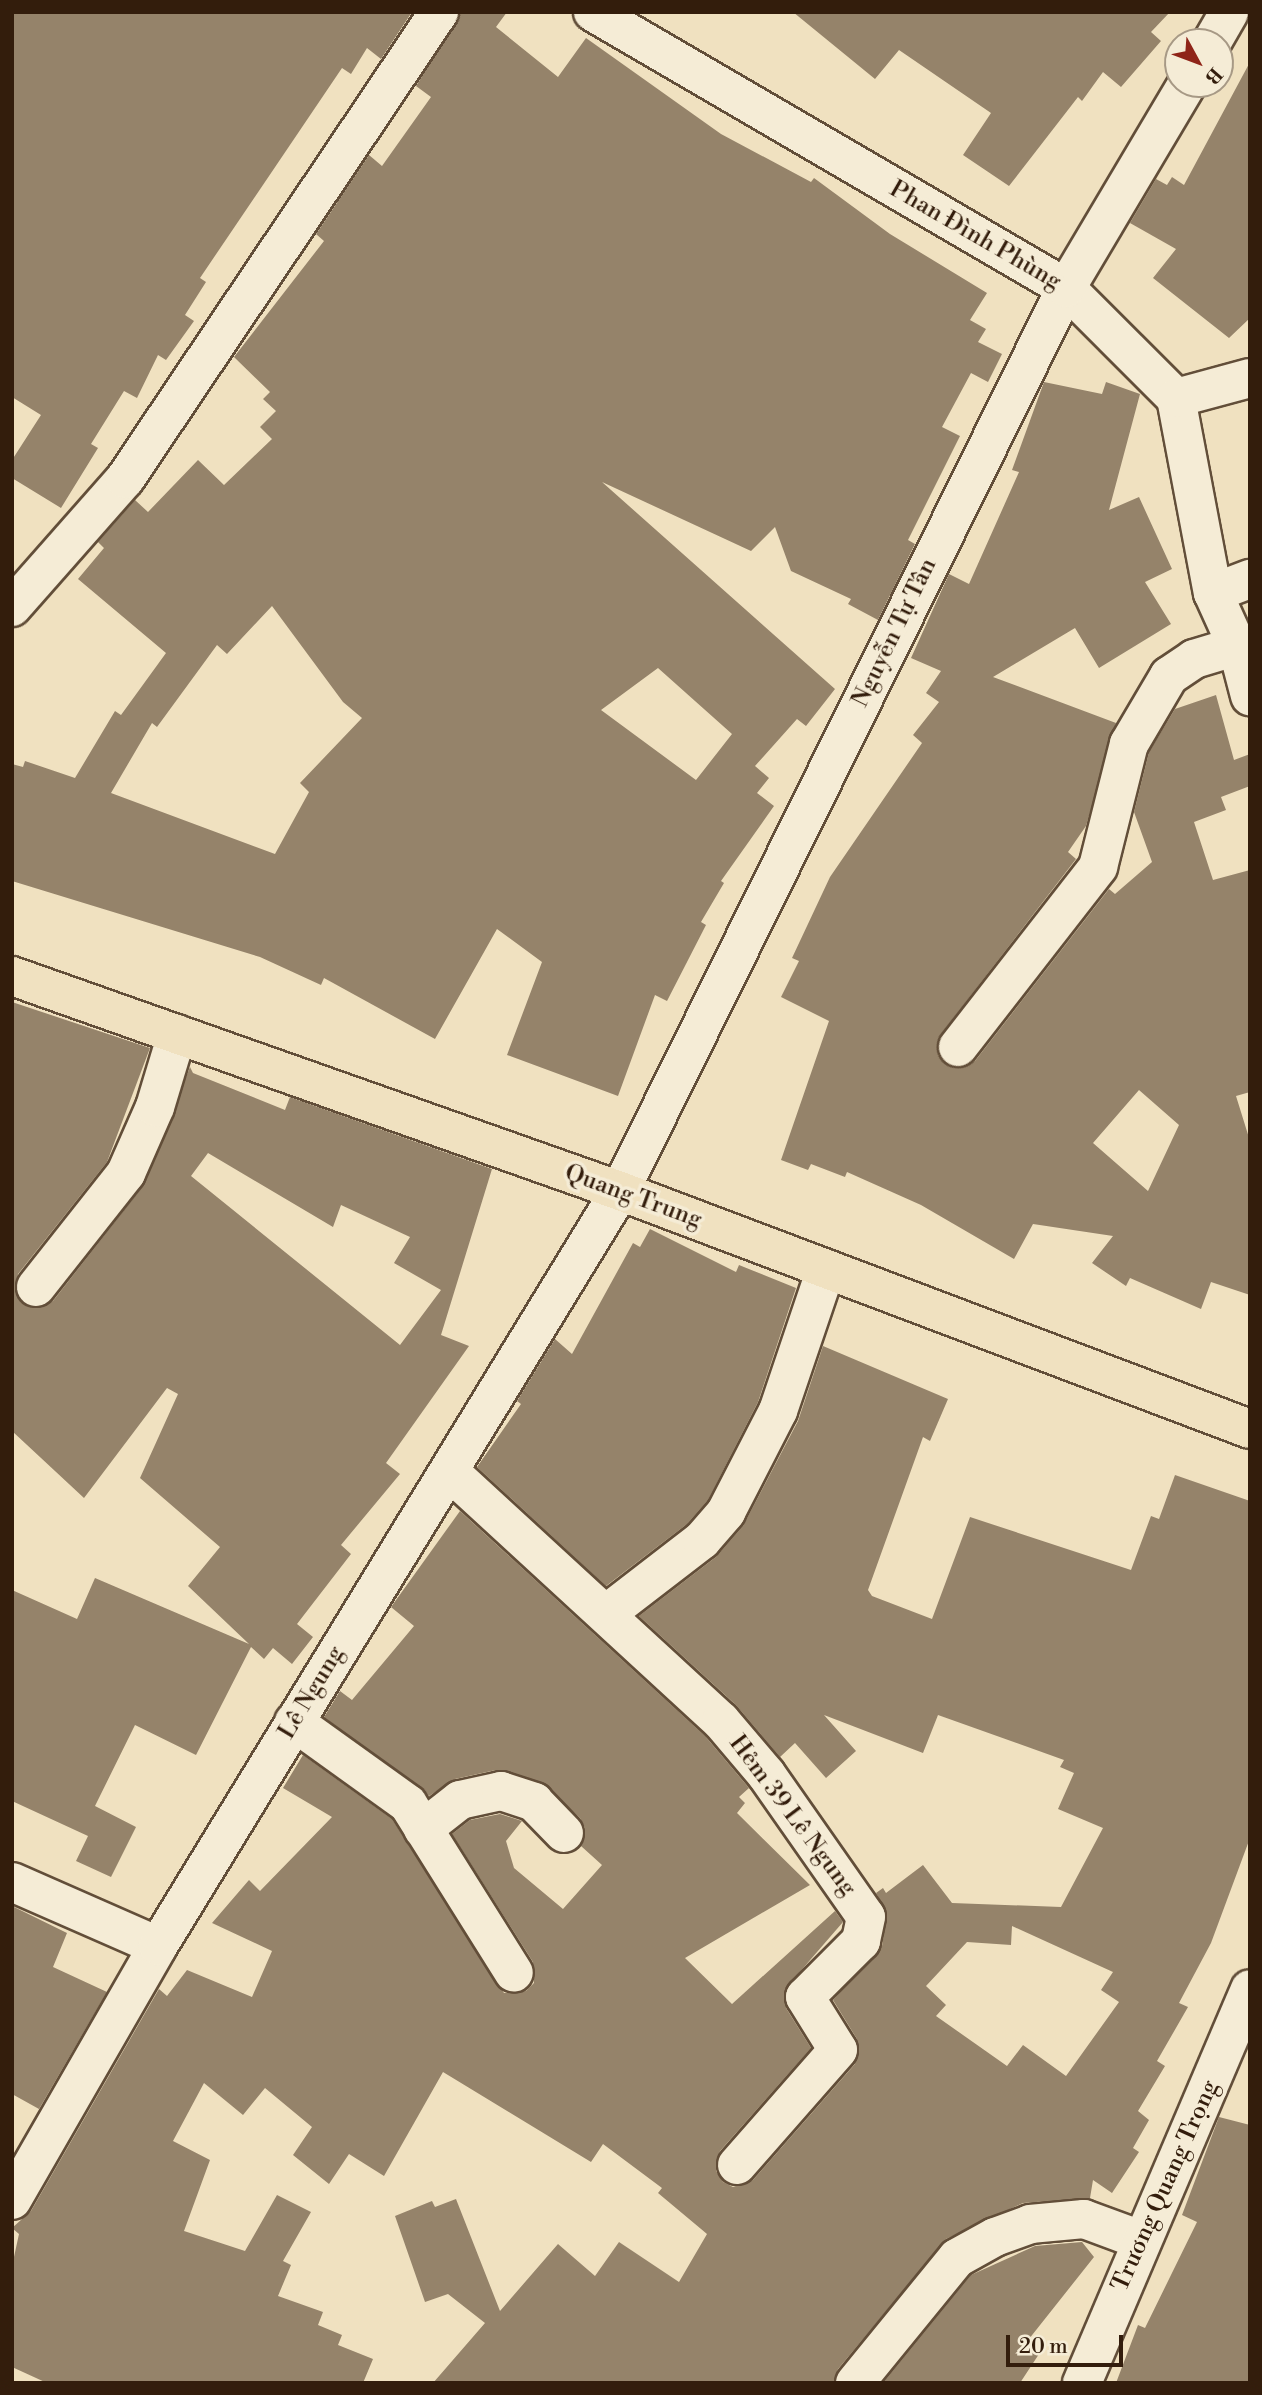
<!DOCTYPE html>
<html>
<head>
<meta charset="utf-8">
<style>
  body { margin:0 }
  #map { position:relative; width:1262px; height:2395px; overflow:hidden; background:#f0e1c0; font-family:"Libre Bodoni",serif }
  div>[style] { position:absolute }
  .building>* { inset:0; background:#95836a }
  .roads { filter:drop-shadow(2px 0 #624e39) drop-shadow(-2px 0 #624e39) drop-shadow(0 2px #624e39) drop-shadow(0 -2px #624e39) }
  .minor>* { height:38px; margin:-19px; padding:0 19px; transform-origin:19px; border-radius:19px; background:#f5ecd6 }
  .major>* { height:38px; margin:-19px; padding:0 19px; transform-origin:19px; border-radius:19px; background:#f0e1c0 }
  span { translate:-50% -50%; white-space:nowrap; text-align:center; line-height:1.15; -webkit-text-stroke:7px #f5ecd6; paint-order:stroke }
  .street-label { font-size:24px; color:#331d0c }
  .frame { position:absolute; inset:0; border:14px solid #331d0c; pointer-events:none }
  .north { position:absolute; left:1164px; top:28px; width:70px; height:70px; box-sizing:border-box; background:#f5ecd6; border:2px solid #a79985; border-radius:50%; rotate:131deg; font-size:19px; font-weight:700; line-height:28px; text-align:center; color:#331d0c }
  .north::after { content:''; display:block; margin:auto; width:24px; height:32px; background:#8f2418; clip-path:polygon(50% 0,100% 100%,50% 72%,0 100%) }
  .scale { position:absolute; left:1006px; top:2335px; width:117px; height:32px; box-sizing:border-box; border:4px solid #331d0c; border-top:0; padding-left:9px; font-size:21px; line-height:24px; white-space:nowrap; color:#331d0c; -webkit-text-stroke:5px #f5ecd6; paint-order:stroke }
</style>
</head>
<body>
<div id="map">
  <div class="building">
    <div style="clip-path:polygon(12px 12px,412px 12px,381px 59px,367px 48px,351px 74px,342px 68px,200px 278px,206px 282px,185px 315px,194px 321px,166px 360px,158px 355px,137px 398px,124px 391px,91px 444px,98px 448px,61px 508px,12px 478px,12px 460px,41px 415px,12px 397px)"></div>
    <div style="clip-path:polygon(evenodd,461px 12px,507px 12px,496px 27px,558px 77px,586px 38px,721px 134px,811px 182px,814px 178px,890px 234px,987px 293px,970px 320px,986px 329px,978px 342px,1002px 354px,988px 382px,971px 373px,942px 427px,960px 436px,908px 540px,915px 544px,878px 620px,848px 604px,851px 599px,791px 571px,775px 527px,751px 551px,602px 482px,835px 689px,806px 726px,797px 719px,755px 766px,769px 778px,757px 793px,774px 806px,721px 881px,724px 883px,701px 922px,706px 925px,667px 1001px,655px 995px,618px 1096px,507px 1055px,542px 962px,497px 929px,435px 1039px,324px 978px,321px 985px,260px 957px,12px 881px,12px 764px,23px 767px,25px 761px,75px 778px,115px 711px,121px 715px,166px 653px,78px 579px,104px 548px,98px 542px,135px 500px,148px 512px,198px 460px,224px 485px,272px 439px,260px 427px,276px 411px,263px 399px,270px 392px,234px 357px,324px 241px,316px 234px,369px 155px,382px 166px,431px 97px,416px 86px,461px 12px,272px 606px,343px 702px,362px 718px,300px 783px,309px 792px,275px 854px,111px 793px,152px 723px,157px 727px,217px 645px,227px 654px,272px 606px,461px 12px,658px 668px,732px 734px,696px 780px,601px 710px,658px 668px)"></div>
    <div style="clip-path:polygon(793px 12px,1170px 12px,1151px 32px,1161px 41px,1121px 87px,1103px 72px,1082px 101px,1078px 97px,1009px 186px,963px 155px,991px 113px,899px 50px,875px 79px)"></div>
    <div style="clip-path:polygon(1250px 62px,1250px 318px,1229px 338px,1153px 278px,1176px 249px,1130px 223px,1156px 179px,1167px 185px,1172px 177px,1184px 185px)"></div>
    <div style="clip-path:polygon(evenodd,1044px 382px,1102px 394px,1106px 382px,1140px 394px,1109px 510px,1139px 497px,1172px 569px,1145px 582px,1171px 624px,1099px 668px,1075px 628px,993px 677px,1116px 723px,1086px 826px,1068px 852px,1076px 859px,941px 1034px,938px 1055px,954px 1068px,975px 1061px,1109px 889px,1115px 894px,1152px 862px,1134px 812px,1149px 752px,1175px 709px,1216px 695px,1234px 760px,1250px 754px,1250px 786px,1221px 797px,1226px 810px,1194px 822px,1213px 880px,1250px 870px,1250px 1092px,1236px 1096px,1250px 1141px,1250px 1295px,1211px 1282px,1201px 1309px,1130px 1278px,1126px 1286px,1092px 1263px,1113px 1236px,1033px 1224px,1014px 1259px,921px 1205px,847px 1172px,845px 1177px,811px 1164px,808px 1170px,781px 1160px,829px 1021px,781px 997px,799px 961px,792px 958px,830px 877px,922px 743px,913px 735px,939px 702px,926px 693px,941px 671px,911px 658px,949px 574px,969px 584px,1019px 472px,1012px 470px,1044px 382px,1139px 1090px,1179px 1125px,1148px 1191px,1093px 1143px,1139px 1090px)"></div>
    <div style="clip-path:polygon(evenodd,12px 1002px,150px 1048px,107px 1162px,18px 1274px,16px 1294px,32px 1308px,53px 1301px,143px 1186px,190px 1067px,193px 1073px,285px 1110px,290px 1097px,492px 1169px,441px 1335px,469px 1346px,386px 1463px,400px 1474px,341px 1545px,351px 1554px,297px 1624px,313px 1637px,292px 1664px,273px 1648px,264px 1659px,251px 1647px,196px 1755px,135px 1725px,95px 1806px,136px 1827px,111px 1877px,76px 1861px,88px 1836px,12px 1801px,12px 1590px,77px 1619px,95px 1578px,249px 1644px,188px 1586px,220px 1547px,140px 1478px,178px 1394px,167px 1388px,84px 1498px,12px 1431px,12px 1002px,208px 1153px,333px 1227px,341px 1205px,410px 1237px,394px 1263px,441px 1290px,400px 1345px,191px 1176px,208px 1153px)"></div>
    <div style="clip-path:polygon(650px 1229px,736px 1272px,739px 1265px,796px 1288px,758px 1402px,708px 1500px,687px 1524px,606px 1586px,477px 1467px,521px 1404px,517px 1401px,555px 1339px,572px 1354px,633px 1243px,640px 1247px)"></div>
    <div style="clip-path:polygon(evenodd,823px 1346px,948px 1399px,930px 1441px,923px 1437px,868px 1590px,872px 1596px,932px 1619px,970px 1517px,1131px 1570px,1151px 1516px,1159px 1519px,1175px 1475px,1250px 1501px,1250px 1838px,1211px 1943px,1179px 2003px,1188px 2007px,1157px 2061px,1165px 2066px,1138px 2111px,1149px 2120px,1133px 2148px,1139px 2152px,1112px 2193px,1093px 2180px,1090px 2198px,1023px 2203px,946px 2239px,838px 2369px,834px 2383px,433px 2383px,485px 2323px,448px 2294px,425px 2302px,395px 2216px,432px 2201px,435px 2207px,456px 2199px,500px 2311px,558px 2244px,595px 2276px,619px 2242px,679px 2282px,707px 2234px,658px 2193px,662px 2188px,603px 2144px,591px 2162px,443px 2072px,384px 2176px,349px 2154px,329px 2184px,293px 2155px,312px 2127px,265px 2088px,243px 2115px,204px 2083px,173px 2141px,210px 2160px,184px 2231px,245px 2251px,277px 2195px,311px 2212px,283px 2261px,291px 2265px,278px 2296px,323px 2312px,318px 2325px,342px 2335px,338px 2345px,373px 2359px,363px 2383px,47px 2383px,12px 2367px,12px 2266px,19px 2234px,12px 2228px,31px 2211px,159px 1989px,167px 1996px,187px 1970px,252px 1997px,272px 1951px,212px 1923px,249px 1880px,260px 1891px,332px 1817px,283px 1788px,303px 1755px,392px 1819px,504px 1993px,526px 1991px,534px 1983px,533px 1962px,452px 1834px,470px 1820px,500px 1814px,522px 1821px,506px 1841px,514px 1868px,563px 1909px,602px 1865px,581px 1846px,585px 1828px,580px 1818px,541px 1782px,496px 1770px,455px 1779px,429px 1796px,324px 1717px,340px 1691px,352px 1700px,414px 1626px,391px 1607px,460px 1511px,705px 1736px,749px 1788px,739px 1797px,745px 1803px,737px 1813px,810px 1885px,685px 1958px,732px 2004px,835px 1911px,843px 1922px,785px 1989px,786px 2008px,811px 2048px,720px 2151px,716px 2171px,723px 2182px,733px 2187px,753px 2180px,855px 2064px,857px 2039px,833px 2000px,882px 1946px,887px 1913px,876px 1893px,883px 1888px,886px 1893px,923px 1865px,952px 1903px,1061px 1907px,1103px 1828px,1058px 1809px,1074px 1773px,1060px 1767px,1064px 1760px,938px 1715px,923px 1753px,824px 1715px,856px 1751px,826px 1778px,795px 1743px,780px 1757px,736px 1705px,639px 1616px,716px 1557px,743px 1526px,798px 1421px,823px 1346px,1012px 1926px,1113px 1972px,1101px 1990px,1119px 2002px,1066px 2076px,1023px 2045px,1007px 2066px,936px 2016px,946px 2005px,926px 1986px,967px 1942px,1011px 1945px,1012px 1926px)"></div>
    <div style="clip-path:polygon(12px 1906px,67px 1933px,53px 1967px,107px 1992px,39px 2109px,12px 2094px)"></div>
    <div style="clip-path:polygon(1219px 2117px,1250px 2125px,1250px 2383px,1116px 2383px,1138px 2325px,1145px 2328px,1197px 2222px,1182px 2215px)"></div>
    <div style="clip-path:polygon(1082px 2242px,1094px 2257px,1025px 2344px,1039px 2354px,1020px 2383px,883px 2383px,971px 2275px,1035px 2246px)"></div>
  </div>
  <div class="roads">
    <div class="minor">
      <div style="left:593px;top:12px;width:548px;rotate:30.26deg"></div>
      <div style="left:1066px;top:288px;width:156px;rotate:45deg"></div>
      <div style="left:1176px;top:398px;width:198px;rotate:79.3deg"></div>
      <div style="left:1213px;top:593px;width:58px;rotate:65.6deg"></div>
      <div style="left:1237px;top:646px;width:52px;rotate:75.4deg"></div>
      <div style="left:1212px;top:42px;width:34px;rotate:-60deg"></div>
      <div style="left:1176px;top:398px;width:77px;rotate:-15.1deg"></div>
      <div style="left:1213px;top:593px;width:40px;rotate:-21deg"></div>
      <div style="left:12px;top:607px;width:171px;rotate:-48.6deg"></div>
      <div style="left:125px;top:479px;width:563px;rotate:-56.08deg"></div>
      <div style="left:958px;top:1047px;width:228px;rotate:-52.1deg"></div>
      <div style="left:1098px;top:867px;width:127px;rotate:-75.9deg"></div>
      <div style="left:1129px;top:744px;width:79px;rotate:-59.5deg"></div>
      <div style="left:1169px;top:676px;width:30px;rotate:-34deg"></div>
      <div style="left:1194px;top:659px;width:45px;rotate:-16.8deg"></div>
      <div style="left:36px;top:1287px;width:145px;rotate:-51.7deg"></div>
      <div style="left:126px;top:1173px;width:72px;rotate:-66.3deg"></div>
      <div style="left:155px;top:1107px;width:76px;rotate:-73.2deg"></div>
      <div style="left:449px;top:1471px;width:369px;rotate:42.6deg"></div>
      <div style="left:721px;top:1721px;width:70px;rotate:49.7deg"></div>
      <div style="left:766px;top:1774px;width:174px;rotate:55deg"></div>
      <div style="left:866px;top:1917px;width:25px;rotate:102deg"></div>
      <div style="left:861px;top:1941px;width:79px;rotate:135deg"></div>
      <div style="left:805px;top:1997px;width:62px;rotate:58.1deg"></div>
      <div style="left:838px;top:2050px;width:153px;rotate:131.3deg"></div>
      <div style="left:606px;top:1614px;width:121px;rotate:-37.6deg"></div>
      <div style="left:702px;top:1540px;width:37px;rotate:-49deg"></div>
      <div style="left:726px;top:1512px;width:114px;rotate:-62.8deg"></div>
      <div style="left:778px;top:1411px;width:150px;rotate:-71.3deg"></div>
      <div style="left:294px;top:1722px;width:140px;rotate:35.7deg"></div>
      <div style="left:408px;top:1804px;width:199px;rotate:57.9deg"></div>
      <div style="left:423px;top:1829px;width:47px;rotate:-38.1deg"></div>
      <div style="left:460px;top:1800px;width:42px;rotate:-12.4deg"></div>
      <div style="left:501px;top:1791px;width:35px;rotate:18deg"></div>
      <div style="left:534px;top:1802px;width:43px;rotate:45.9deg"></div>
      <div style="left:12px;top:1882px;width:159px;rotate:23.7deg"></div>
      <div style="left:12px;top:2200px;width:293px;rotate:-60.1deg"></div>
      <div style="left:158px;top:1946px;width:885px;rotate:-58.54deg"></div>
      <div style="left:620px;top:1191px;width:1007px;rotate:-63.71deg"></div>
      <div style="left:1066px;top:288px;width:237px;rotate:-59.3deg"></div>
      <div style="left:855px;top:2383px;width:161px;rotate:-50.8deg"></div>
      <div style="left:957px;top:2258px;width:43px;rotate:-28.9deg"></div>
      <div style="left:995px;top:2237px;width:37px;rotate:-20deg"></div>
      <div style="left:1030px;top:2224px;width:54px;rotate:-5.3deg"></div>
      <div style="left:1084px;top:2219px;width:61px;rotate:20.2deg"></div>
      <div style="left:1082px;top:2383px;width:428px;rotate:-66.9deg"></div>
    </div>
    <div class="major">
      <div style="left:12px;top:976px;width:645px;rotate:19.47deg"></div>
      <div style="left:620px;top:1191px;width:673px;rotate:20.7deg"></div>
    </div>
  </div>
  <div class="street-label">
    <span style="left:975px;top:236px;rotate:30deg">Phan Đình Phùng</span>
    <span style="left:895px;top:633px;rotate:-64deg">Nguyễn Tự Tân</span>
    <span style="left:633px;top:1197px;rotate:20deg">Quang Trung</span>
    <span style="left:312px;top:1693px;rotate:-59deg">Lê Ngung</span>
    <span style="left:792px;top:1816px;rotate:53deg">Hẻm 39 Lê Ngung</span>
    <span style="left:1166px;top:2186px;rotate:-66deg">Trương Quang Trọng</span>
  </div>
  <div class="frame"></div>
  <div class="north">B</div>
  <div class="scale">20 m</div>
</div>
</body>
</html>
